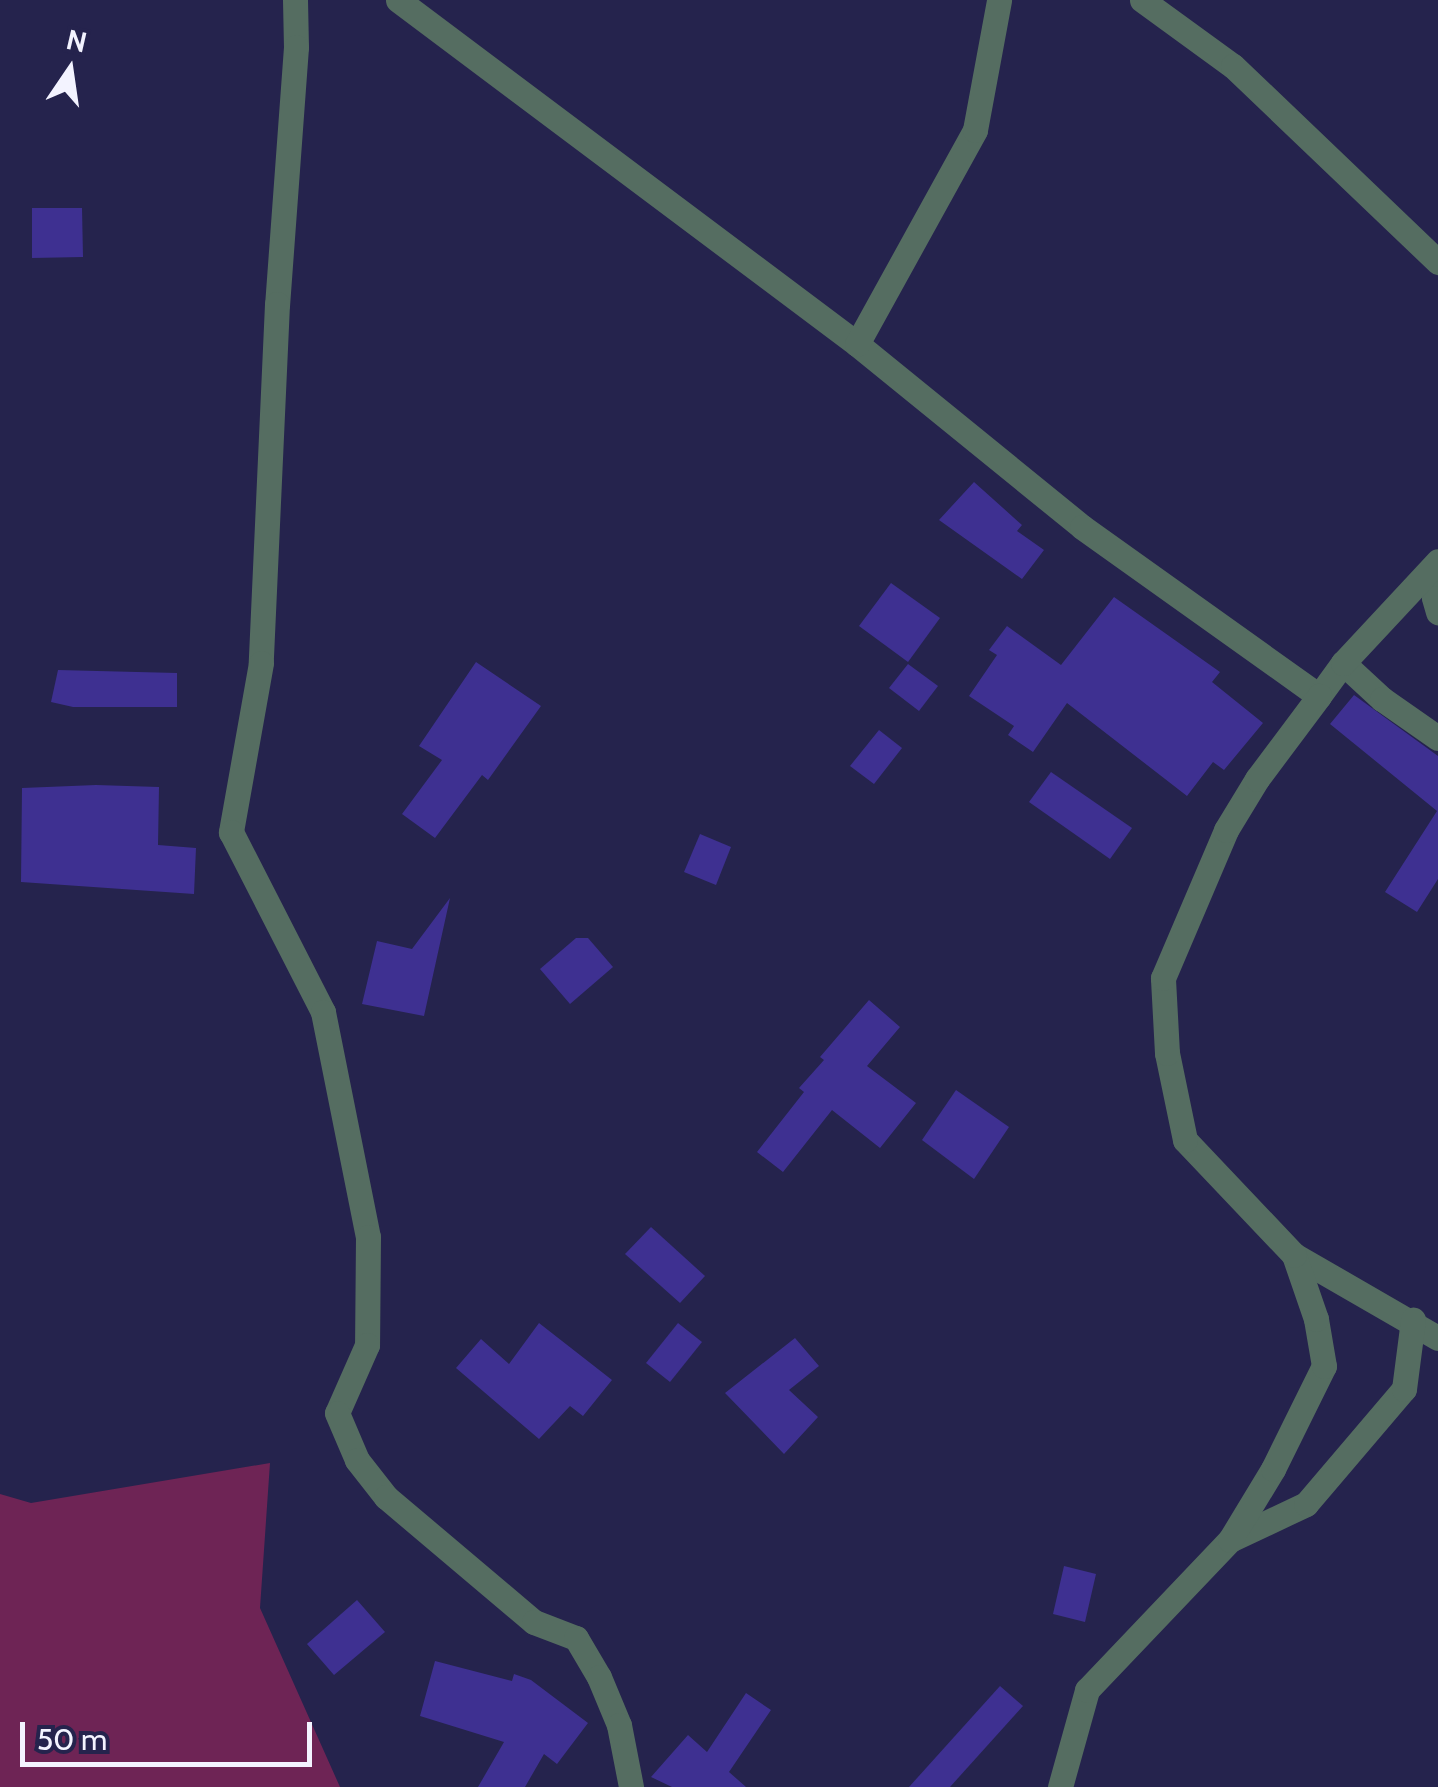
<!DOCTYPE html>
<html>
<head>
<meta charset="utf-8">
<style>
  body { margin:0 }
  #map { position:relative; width:1438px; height:1787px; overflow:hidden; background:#25234d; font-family:Cabin,sans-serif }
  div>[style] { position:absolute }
  .green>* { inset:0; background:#6e2455 }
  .building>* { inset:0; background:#3e3091 }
  .street>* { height:25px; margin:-12.5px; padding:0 12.5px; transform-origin:12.5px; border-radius:12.5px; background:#556d61 }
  span { translate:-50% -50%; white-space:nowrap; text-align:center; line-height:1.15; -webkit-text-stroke:8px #25234d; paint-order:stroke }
  .north { position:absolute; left:20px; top:20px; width:100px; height:100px; -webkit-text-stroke:8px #25234d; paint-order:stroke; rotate:13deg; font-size:28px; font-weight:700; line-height:40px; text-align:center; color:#f3f3ff }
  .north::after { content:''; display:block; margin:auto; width:35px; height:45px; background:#f3f3ff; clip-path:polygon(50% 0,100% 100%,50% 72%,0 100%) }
  .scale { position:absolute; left:20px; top:1722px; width:292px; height:45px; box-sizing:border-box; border:5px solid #f3f3ff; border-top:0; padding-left:12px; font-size:30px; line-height:35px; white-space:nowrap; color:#f3f3ff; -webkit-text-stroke:8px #25234d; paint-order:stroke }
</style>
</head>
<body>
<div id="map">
  <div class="green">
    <div style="clip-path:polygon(270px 1463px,260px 1608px,340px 1787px,0 1787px,0 1494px,31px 1503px)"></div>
  </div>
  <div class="building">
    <div style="clip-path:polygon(32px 208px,82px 208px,83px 257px,32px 258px)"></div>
    <div style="clip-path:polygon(974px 482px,1022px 525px,1017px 531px,1044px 550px,1022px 579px,939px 520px)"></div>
    <div style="clip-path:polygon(891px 583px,940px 618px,908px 662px,859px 626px)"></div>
    <div style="clip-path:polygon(1114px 597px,1220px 672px,1212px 682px,1263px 723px,1224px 770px,1213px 762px,1187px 796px,1067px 703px,1033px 752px,1008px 735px,1014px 726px,969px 696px,997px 655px,989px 650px,1007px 626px,1061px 665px)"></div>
    <div style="clip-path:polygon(476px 662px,541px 706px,488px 780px,482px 775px,435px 838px,402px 814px,442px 760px,419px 746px)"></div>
    <div style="clip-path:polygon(908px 664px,938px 686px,919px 711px,889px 688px)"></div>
    <div style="clip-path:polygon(58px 670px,177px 673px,177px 707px,73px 707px,51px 702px)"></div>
    <div style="clip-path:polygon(1354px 695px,1438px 756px,1438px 879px,1417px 912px,1385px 892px,1437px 811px,1330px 724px)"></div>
    <div style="clip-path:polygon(879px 730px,902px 748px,874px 784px,850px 766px)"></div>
    <div style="clip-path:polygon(1051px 772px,1132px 828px,1110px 859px,1029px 802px)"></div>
    <div style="clip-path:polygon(96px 785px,159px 787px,158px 845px,196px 848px,194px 894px,21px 882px,22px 788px)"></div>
    <div style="clip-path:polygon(700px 834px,731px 847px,716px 885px,684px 872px)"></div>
    <div style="clip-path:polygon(450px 898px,424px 1016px,362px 1004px,377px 941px,412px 949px)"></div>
    <div style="clip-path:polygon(576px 938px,588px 938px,613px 967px,570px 1004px,540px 969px)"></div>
    <div style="clip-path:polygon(869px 1000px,900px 1027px,867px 1066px,916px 1103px,880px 1148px,832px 1110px,783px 1172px,757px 1152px,804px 1092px,799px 1088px,824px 1060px,820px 1057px)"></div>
    <div style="clip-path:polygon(956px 1090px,1009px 1127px,974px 1179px,922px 1140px)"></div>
    <div style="clip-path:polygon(651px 1227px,705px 1276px,680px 1303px,625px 1254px)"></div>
    <div style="clip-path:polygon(539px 1323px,612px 1380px,583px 1416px,570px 1406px,539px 1439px,456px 1368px,481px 1339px,509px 1364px)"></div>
    <div style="clip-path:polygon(678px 1323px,702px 1342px,670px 1382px,646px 1363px)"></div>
    <div style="clip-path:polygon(795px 1338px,819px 1366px,789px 1390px,818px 1417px,784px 1454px,725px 1393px)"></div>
    <div style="clip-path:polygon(1064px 1566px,1096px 1574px,1085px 1622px,1053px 1614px)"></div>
    <div style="clip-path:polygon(357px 1600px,385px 1632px,334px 1675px,307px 1644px)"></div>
    <div style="clip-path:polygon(435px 1661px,512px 1681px,514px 1674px,531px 1680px,588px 1723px,557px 1764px,544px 1754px,525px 1787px,478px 1787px,504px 1742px,420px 1716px)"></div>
    <div style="clip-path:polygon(1000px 1686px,1023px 1706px,950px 1787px,909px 1787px)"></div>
    <div style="clip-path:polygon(746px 1693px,771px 1710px,729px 1772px,746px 1787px,672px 1787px,651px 1777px,688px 1735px,707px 1752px)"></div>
  </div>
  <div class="street">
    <div style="left:295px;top:0;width:47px;rotate:88.8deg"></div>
    <div style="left:296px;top:47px;width:258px;rotate:94.2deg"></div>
    <div style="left:277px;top:304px;width:359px;rotate:92.6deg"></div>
    <div style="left:261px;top:663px;width:172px;rotate:100.1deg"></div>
    <div style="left:231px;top:832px;width:202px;rotate:62.9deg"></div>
    <div style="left:323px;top:1012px;width:229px;rotate:78.7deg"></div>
    <div style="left:368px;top:1237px;width:108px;rotate:90.5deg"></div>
    <div style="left:367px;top:1345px;width:74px;rotate:113.8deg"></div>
    <div style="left:337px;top:1413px;width:51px;rotate:66.9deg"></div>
    <div style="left:357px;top:1460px;width:47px;rotate:51.9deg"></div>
    <div style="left:386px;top:1497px;width:194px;rotate:40.2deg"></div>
    <div style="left:534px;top:1622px;width:45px;rotate:20.9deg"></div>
    <div style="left:576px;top:1638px;width:45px;rotate:59.5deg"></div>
    <div style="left:599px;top:1677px;width:52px;rotate:67.4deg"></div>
    <div style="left:619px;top:1725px;width:63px;rotate:79deg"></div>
    <div style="left:398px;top:0;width:574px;rotate:36.85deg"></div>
    <div style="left:857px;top:344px;width:290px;rotate:39.1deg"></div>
    <div style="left:1082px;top:527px;width:291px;rotate:35.5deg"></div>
    <div style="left:1319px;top:696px;width:41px;rotate:-54deg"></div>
    <div style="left:1343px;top:663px;width:53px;rotate:42.7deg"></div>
    <div style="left:1382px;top:699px;width:68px;rotate:34.9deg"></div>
    <div style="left:1142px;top:0;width:112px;rotate:36deg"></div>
    <div style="left:1233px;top:66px;width:284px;rotate:43.7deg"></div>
    <div style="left:857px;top:344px;width:244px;rotate:-61.1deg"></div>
    <div style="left:975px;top:130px;width:132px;rotate:-79.5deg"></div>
    <div style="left:1438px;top:574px;width:24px;rotate:99deg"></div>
    <div style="left:1434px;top:598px;width:15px;rotate:74deg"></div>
    <div style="left:1343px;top:663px;width:139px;rotate:-47deg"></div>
    <div style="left:1294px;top:1255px;width:166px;rotate:30deg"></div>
    <div style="left:1230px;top:1540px;width:84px;rotate:-25.3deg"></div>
    <div style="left:1306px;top:1504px;width:151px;rotate:-49.6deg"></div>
    <div style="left:1404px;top:1389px;width:70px;rotate:-82.6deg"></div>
    <div style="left:1060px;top:1787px;width:101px;rotate:-74.4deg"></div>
    <div style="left:1087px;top:1690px;width:207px;rotate:-46.4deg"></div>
    <div style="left:1230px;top:1540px;width:83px;rotate:-58.8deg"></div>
    <div style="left:1273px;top:1469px;width:115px;rotate:-63.7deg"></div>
    <div style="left:1324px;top:1366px;width:48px;rotate:-99.7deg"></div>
    <div style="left:1316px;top:1319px;width:68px;rotate:-109deg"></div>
    <div style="left:1294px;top:1255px;width:158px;rotate:-133.5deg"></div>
    <div style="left:1185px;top:1140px;width:89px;rotate:-101.7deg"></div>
    <div style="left:1167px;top:1053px;width:75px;rotate:-93.1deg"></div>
    <div style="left:1163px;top:978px;width:161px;rotate:-66.9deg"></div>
    <div style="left:1226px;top:830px;width:60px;rotate:-58.7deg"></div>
    <div style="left:1257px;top:779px;width:104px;rotate:-53.2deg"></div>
  </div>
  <div class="north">N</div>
  <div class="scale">50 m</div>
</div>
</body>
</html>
